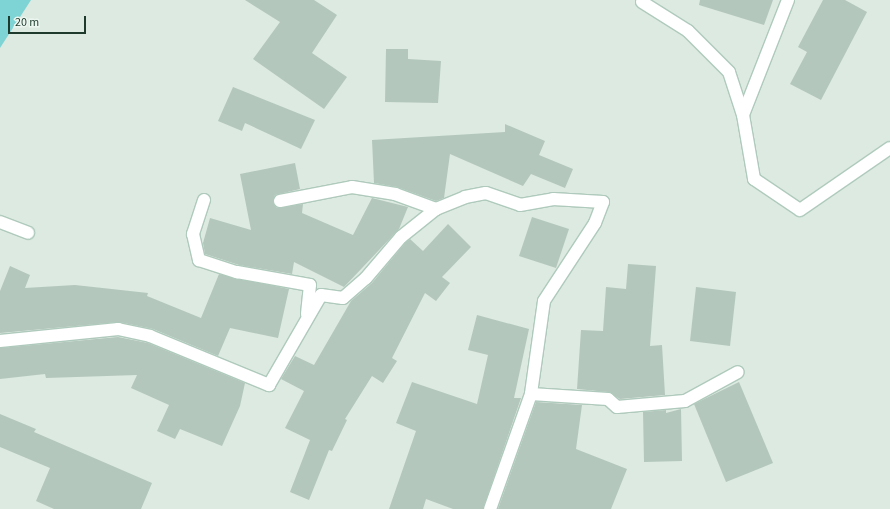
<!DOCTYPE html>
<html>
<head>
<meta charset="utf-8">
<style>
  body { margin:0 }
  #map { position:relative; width:890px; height:509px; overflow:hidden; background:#dceae1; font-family:"Source Sans 3",sans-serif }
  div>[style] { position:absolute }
  .water>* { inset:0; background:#7ed4d4 }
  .building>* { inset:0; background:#b4c7bd }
  .roads { filter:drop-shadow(1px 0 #afcabc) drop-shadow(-1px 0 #afcabc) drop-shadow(0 1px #afcabc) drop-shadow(0 -1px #afcabc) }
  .street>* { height:12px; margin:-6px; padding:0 6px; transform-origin:6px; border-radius:6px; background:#fff }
  .secondary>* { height:12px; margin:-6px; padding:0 6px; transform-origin:6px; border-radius:6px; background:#fff }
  span { translate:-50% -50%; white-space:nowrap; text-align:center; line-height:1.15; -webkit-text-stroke:3px #ecf6f0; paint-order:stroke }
  .scale { position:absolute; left:8px; top:16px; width:78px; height:18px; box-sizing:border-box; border:2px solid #1d3a2d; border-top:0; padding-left:5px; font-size:12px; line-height:14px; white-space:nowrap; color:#1d3a2d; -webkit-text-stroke:3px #ecf6f0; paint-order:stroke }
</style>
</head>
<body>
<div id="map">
  <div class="water">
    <div style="clip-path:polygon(0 0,31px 0,0 48px)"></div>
  </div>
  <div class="building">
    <div style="clip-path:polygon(245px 0,314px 0,337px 15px,312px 53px,347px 77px,324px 109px,253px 59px,280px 22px)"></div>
    <div style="clip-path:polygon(700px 0,773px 0,764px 25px,699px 5px)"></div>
    <div style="clip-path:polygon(823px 0,845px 0,867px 12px,821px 100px,790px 84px,807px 52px,798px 47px)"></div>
    <div style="clip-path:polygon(386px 49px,408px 49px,408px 59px,441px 61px,438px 103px,385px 102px)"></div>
    <div style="clip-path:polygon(233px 87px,315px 120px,301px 149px,245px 123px,242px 131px,218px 121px)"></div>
    <div style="clip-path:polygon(505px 124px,545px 141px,539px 155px,573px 169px,565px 188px,531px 174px,523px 186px,450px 154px,444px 198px,436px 201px,397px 187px,374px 183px,372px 140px,505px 132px)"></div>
    <div style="clip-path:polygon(295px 163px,300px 189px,275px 195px,273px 202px,277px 208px,303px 204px,302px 213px,353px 235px,372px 198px,408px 207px,399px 229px,344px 287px,294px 262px,292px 274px,239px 265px,205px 254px,203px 243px,210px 218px,251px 230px,240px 174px)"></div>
    <div style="clip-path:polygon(532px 217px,569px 229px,556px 268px,519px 256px)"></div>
    <div style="clip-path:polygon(448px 224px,471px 247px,442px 277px,450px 283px,436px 301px,425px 293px,392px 358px,397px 361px,383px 383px,372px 376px,345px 419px,347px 420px,332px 451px,329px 450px,309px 500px,290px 492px,310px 440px,285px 428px,304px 391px,281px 379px,295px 356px,314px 365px,351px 301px,372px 283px,406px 242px,410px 239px,423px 251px)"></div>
    <div style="clip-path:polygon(628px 264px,656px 266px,650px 346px,662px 345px,665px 395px,620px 399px,608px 392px,577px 389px,581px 330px,603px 331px,606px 287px,626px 289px)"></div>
    <div style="clip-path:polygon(10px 266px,30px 275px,25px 288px,75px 285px,148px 293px,147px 296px,201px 318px,219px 274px,289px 289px,278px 338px,230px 328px,218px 356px,153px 329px,119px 322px,0 333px,0 291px)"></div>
    <div style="clip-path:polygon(696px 287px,736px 292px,730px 346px,690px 341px)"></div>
    <div style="clip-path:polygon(477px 315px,529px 329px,514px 398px,521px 398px,483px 509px,453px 509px,426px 499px,423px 509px,389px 509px,416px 431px,396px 423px,412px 382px,477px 404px,488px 355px,468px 350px)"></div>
    <div style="clip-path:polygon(118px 337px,148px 343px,245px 383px,240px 406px,222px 446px,180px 429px,175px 439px,157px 431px,169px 405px,131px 388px,137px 375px,46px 378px,45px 374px,0 379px,0 348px)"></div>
    <div style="clip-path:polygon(739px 382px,773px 463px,726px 482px,694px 404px)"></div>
    <div style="clip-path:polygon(536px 402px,582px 405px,576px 449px,627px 469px,611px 509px,498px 509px)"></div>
    <div style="clip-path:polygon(681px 409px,682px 461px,644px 462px,643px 412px,666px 410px,666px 413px)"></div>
    <div style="clip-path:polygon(0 414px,36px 429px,34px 432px,152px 483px,141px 509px,54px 509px,36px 501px,50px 468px,0 447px)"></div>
  </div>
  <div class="roads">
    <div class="street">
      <div style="left:788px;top:0;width:123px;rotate:111.4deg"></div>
      <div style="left:743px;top:115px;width:65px;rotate:80.2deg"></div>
      <div style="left:754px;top:179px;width:55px;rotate:34deg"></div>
      <div style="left:800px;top:210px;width:109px;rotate:-34.6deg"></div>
      <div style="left:642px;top:2px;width:54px;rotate:32.2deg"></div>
      <div style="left:688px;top:31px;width:58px;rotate:45deg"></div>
      <div style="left:729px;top:72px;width:45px;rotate:72deg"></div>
      <div style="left:204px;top:200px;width:36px;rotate:108deg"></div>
      <div style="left:193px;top:234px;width:27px;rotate:77deg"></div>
      <div style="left:199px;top:260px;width:40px;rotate:18deg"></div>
      <div style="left:237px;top:272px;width:74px;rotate:10.1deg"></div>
      <div style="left:310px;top:285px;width:29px;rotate:96deg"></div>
      <div style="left:280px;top:201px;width:73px;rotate:-11deg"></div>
      <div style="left:352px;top:187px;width:44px;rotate:9.2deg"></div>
      <div style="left:395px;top:194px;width:44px;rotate:20.1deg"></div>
      <div style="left:0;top:341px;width:119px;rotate:-5.8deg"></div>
      <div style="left:118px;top:329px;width:33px;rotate:12deg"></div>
      <div style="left:150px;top:336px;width:129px;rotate:22.4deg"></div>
      <div style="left:269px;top:385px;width:104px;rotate:-60deg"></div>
      <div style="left:321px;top:295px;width:22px;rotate:8deg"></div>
      <div style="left:343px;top:298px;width:30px;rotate:-41deg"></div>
      <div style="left:366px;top:278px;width:54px;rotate:-49.5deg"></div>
      <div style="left:401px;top:237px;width:45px;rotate:-38.7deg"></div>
      <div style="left:436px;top:209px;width:31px;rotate:-22deg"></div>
      <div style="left:465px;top:197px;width:21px;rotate:-11deg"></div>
      <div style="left:486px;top:193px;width:36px;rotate:19deg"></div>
      <div style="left:520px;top:205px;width:34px;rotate:-10deg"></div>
      <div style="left:553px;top:199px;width:50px;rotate:3.4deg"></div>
      <div style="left:603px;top:202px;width:22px;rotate:111deg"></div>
      <div style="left:595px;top:223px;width:93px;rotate:123.2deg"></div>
      <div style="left:544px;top:301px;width:94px;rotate:98deg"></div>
      <div style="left:531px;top:394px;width:122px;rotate:109.6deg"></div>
      <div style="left:531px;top:394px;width:77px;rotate:3.7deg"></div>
      <div style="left:608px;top:399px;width:12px;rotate:42deg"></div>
      <div style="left:617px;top:407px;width:68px;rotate:-5deg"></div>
      <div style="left:685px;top:401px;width:60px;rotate:-28.7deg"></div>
    </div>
    <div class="secondary">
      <div style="left:0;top:222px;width:30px;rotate:21deg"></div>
    </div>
  </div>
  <div class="scale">20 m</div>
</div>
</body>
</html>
